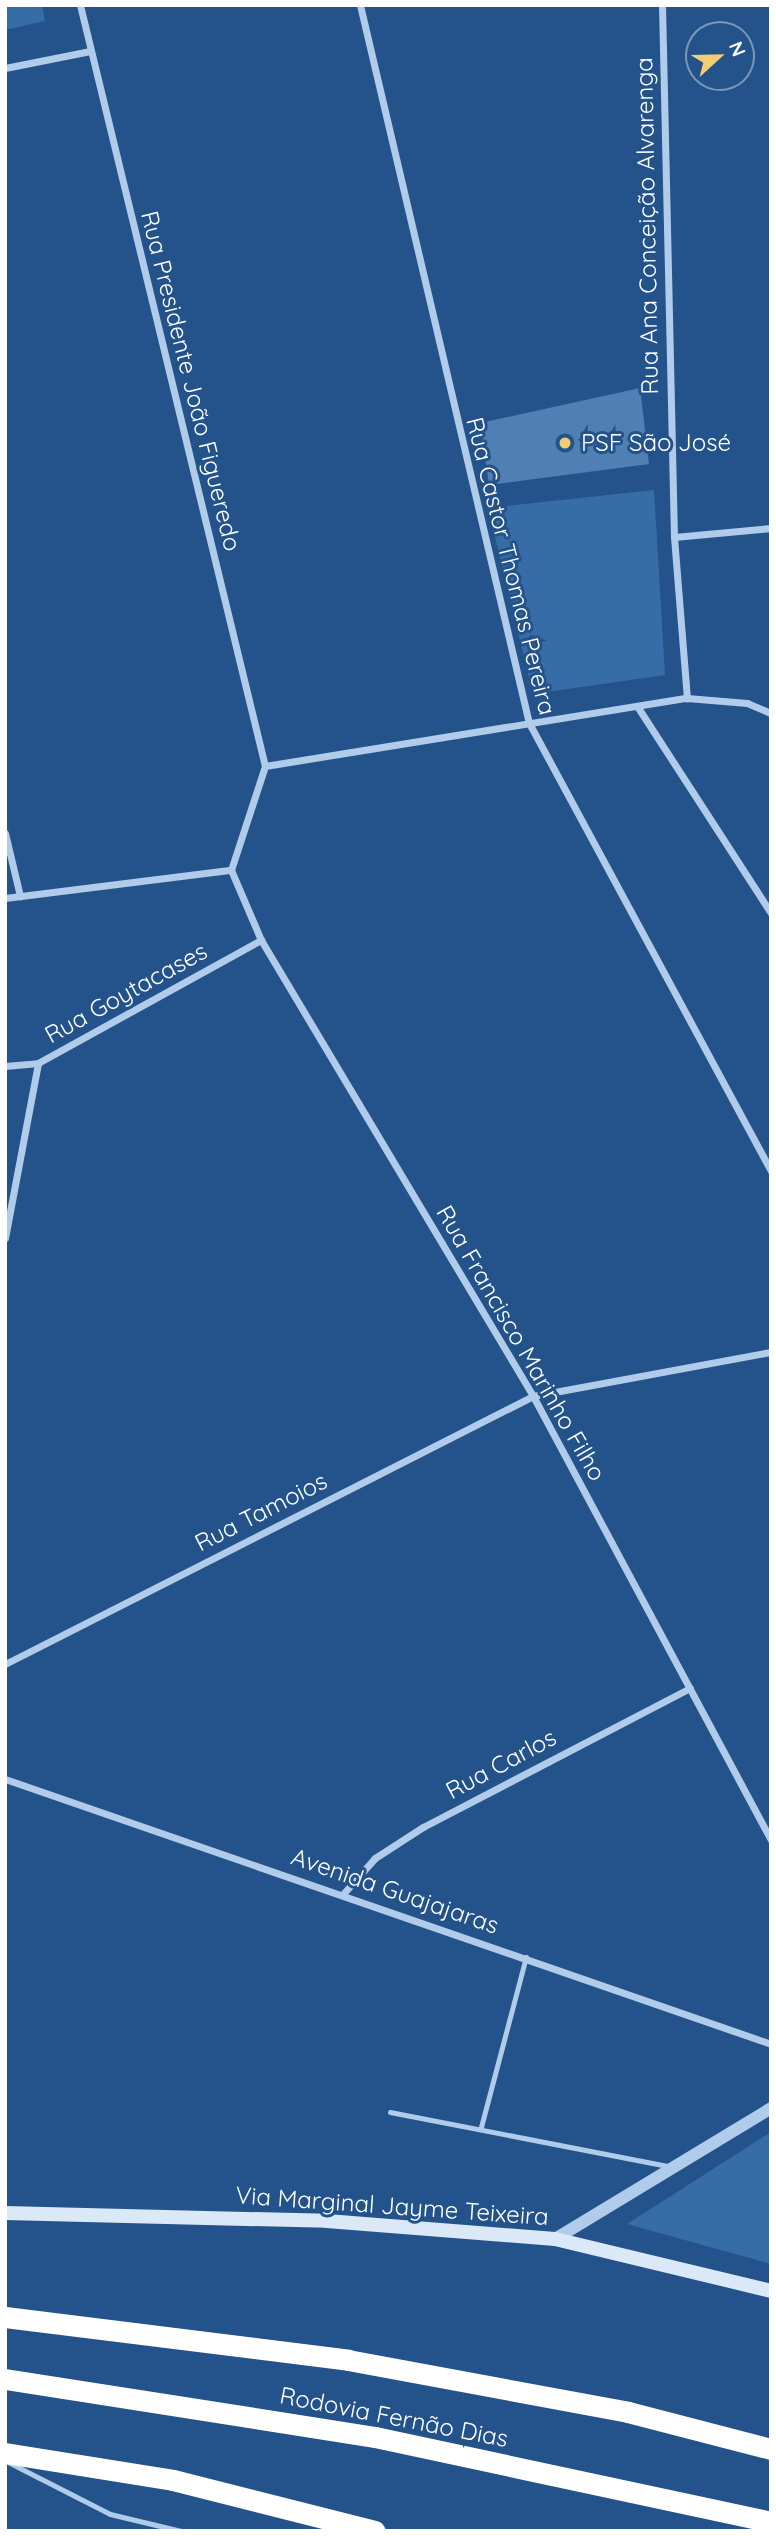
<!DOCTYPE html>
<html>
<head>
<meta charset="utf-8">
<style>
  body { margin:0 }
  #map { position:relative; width:776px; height:2536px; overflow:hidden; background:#23538a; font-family:Quicksand,sans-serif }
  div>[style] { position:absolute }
  .green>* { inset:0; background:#376da7 }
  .building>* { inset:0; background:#507fb3 }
  .service>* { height:5px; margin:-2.5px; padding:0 2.5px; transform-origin:2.5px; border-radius:2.5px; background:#b0ccea }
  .minor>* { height:7px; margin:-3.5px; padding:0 3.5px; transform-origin:3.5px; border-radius:3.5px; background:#b0ccea }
  .tertiary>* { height:12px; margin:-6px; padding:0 6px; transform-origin:6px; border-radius:6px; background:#b0ccea }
  .secondary>* { height:14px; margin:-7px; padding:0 7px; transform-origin:7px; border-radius:7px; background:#dbe8f8 }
  .motorway>* { height:21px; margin:-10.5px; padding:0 10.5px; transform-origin:10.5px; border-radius:10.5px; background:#fff }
  .dots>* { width:19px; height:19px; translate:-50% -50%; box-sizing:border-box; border:4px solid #23538a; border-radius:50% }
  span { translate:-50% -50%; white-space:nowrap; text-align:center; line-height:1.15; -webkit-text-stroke:6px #23538a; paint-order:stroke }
  .street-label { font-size:24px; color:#fff }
  .poi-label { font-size:24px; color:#fff }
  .left { translate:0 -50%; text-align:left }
  .frame { position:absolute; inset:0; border:7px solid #fff; pointer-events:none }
  .north { position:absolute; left:685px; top:21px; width:70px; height:70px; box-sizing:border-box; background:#23538a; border:2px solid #7b98b9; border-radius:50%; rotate:68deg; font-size:19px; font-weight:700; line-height:28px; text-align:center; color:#fff }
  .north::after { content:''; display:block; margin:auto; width:24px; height:32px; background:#f6cc73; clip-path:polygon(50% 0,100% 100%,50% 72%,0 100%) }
</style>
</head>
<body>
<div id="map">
  <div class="green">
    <div style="clip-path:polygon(5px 5px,42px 5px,45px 21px,5px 30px)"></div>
    <div style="clip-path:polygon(654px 490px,665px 675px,533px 694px,488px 508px)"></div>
    <div style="clip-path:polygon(771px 2132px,771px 2264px,627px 2224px)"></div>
  </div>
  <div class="building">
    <div style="clip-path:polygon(640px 388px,649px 464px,489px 485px,480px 423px)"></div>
  </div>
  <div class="service">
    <div style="left:390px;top:2112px;width:284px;rotate:11deg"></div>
    <div style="left:481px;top:2127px;width:176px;rotate:-75.2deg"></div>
    <div style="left:8px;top:2462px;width:114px;rotate:27deg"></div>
    <div style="left:110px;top:2514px;width:73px;rotate:13.5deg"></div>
  </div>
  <div class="minor">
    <div style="left:80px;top:5px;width:783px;rotate:76.34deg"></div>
    <div style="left:360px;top:5px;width:738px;rotate:76.76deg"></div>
    <div style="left:529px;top:723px;width:509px;rotate:61.62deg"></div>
    <div style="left:662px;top:5px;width:532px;rotate:88.71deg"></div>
    <div style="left:674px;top:537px;width:162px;rotate:85.4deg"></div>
    <div style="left:5px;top:68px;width:87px;rotate:-11.3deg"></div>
    <div style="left:674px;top:537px;width:97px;rotate:-5.3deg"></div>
    <div style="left:637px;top:706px;width:247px;rotate:57.1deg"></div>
    <div style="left:265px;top:766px;width:427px;rotate:-9.2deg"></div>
    <div style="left:687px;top:698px;width:60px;rotate:4.8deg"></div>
    <div style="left:747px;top:703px;width:26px;rotate:23deg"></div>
    <div style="left:5px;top:833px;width:65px;rotate:76.6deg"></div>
    <div style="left:231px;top:870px;width:76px;rotate:66.8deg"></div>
    <div style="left:261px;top:940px;width:531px;rotate:59.18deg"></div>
    <div style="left:533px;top:1396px;width:504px;rotate:61.81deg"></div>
    <div style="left:231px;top:870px;width:109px;rotate:-71.9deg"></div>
    <div style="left:5px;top:898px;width:228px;rotate:-7.1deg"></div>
    <div style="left:5px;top:1066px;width:33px;rotate:-5deg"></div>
    <div style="left:38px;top:1063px;width:255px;rotate:-28.9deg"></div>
    <div style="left:5px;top:1238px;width:178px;rotate:-79.3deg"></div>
    <div style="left:5px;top:1664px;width:592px;rotate:-26.91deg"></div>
    <div style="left:533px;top:1396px;width:242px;rotate:-10.5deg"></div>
    <div style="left:5px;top:1779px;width:811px;rotate:19.08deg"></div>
    <div style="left:343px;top:1894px;width:48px;rotate:-48.4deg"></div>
    <div style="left:375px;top:1858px;width:57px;rotate:-32.9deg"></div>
    <div style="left:423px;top:1827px;width:301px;rotate:-27.5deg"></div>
  </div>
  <div class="tertiary">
    <div style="left:555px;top:2239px;width:253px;rotate:-31.2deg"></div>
  </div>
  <div class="secondary">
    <div style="left:5px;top:2213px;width:322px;rotate:1.4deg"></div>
    <div style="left:327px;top:2221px;width:229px;rotate:4.5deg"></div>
    <div style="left:555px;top:2239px;width:222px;rotate:13.5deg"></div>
  </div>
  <div class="motorway">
    <div style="left:5px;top:2317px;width:346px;rotate:7.1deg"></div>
    <div style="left:348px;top:2360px;width:285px;rotate:10.5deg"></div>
    <div style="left:628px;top:2412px;width:148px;rotate:14.5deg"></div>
    <div style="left:5px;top:2379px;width:375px;rotate:8.9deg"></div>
    <div style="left:375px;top:2437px;width:405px;rotate:12.1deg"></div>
    <div style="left:5px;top:2453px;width:170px;rotate:9.1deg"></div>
    <div style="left:173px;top:2480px;width:208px;rotate:14.2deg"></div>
  </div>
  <div class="dots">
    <div style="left:565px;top:443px;background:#f6cc73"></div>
  </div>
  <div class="street-label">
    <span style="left:647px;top:226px;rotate:-91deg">Rua Ana Conceição Alvarenga</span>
    <span style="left:191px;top:381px;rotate:76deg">Rua Presidente João Figueredo</span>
    <span style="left:511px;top:566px;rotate:76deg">Rua Castor Thomas Pereira</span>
    <span style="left:126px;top:993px;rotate:-29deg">Rua Goytacases</span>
    <span style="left:521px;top:1343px;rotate:60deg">Rua Francisco Marinho Filho</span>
    <span style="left:261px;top:1512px;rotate:-27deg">Rua Tamoios</span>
    <span style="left:501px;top:1764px;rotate:-28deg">Rua Carlos</span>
    <span style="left:395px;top:1891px;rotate:19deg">Avenida Guajajaras</span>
    <span style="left:392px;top:2206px;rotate:4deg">Via Marginal Jayme Teixeira</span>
    <span style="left:394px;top:2417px;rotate:11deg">Rodovia Fernão Dias</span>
  </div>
  <div class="poi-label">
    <span class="left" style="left:581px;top:443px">PSF São José</span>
  </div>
  <div class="frame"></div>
  <div class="north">N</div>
</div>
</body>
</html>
